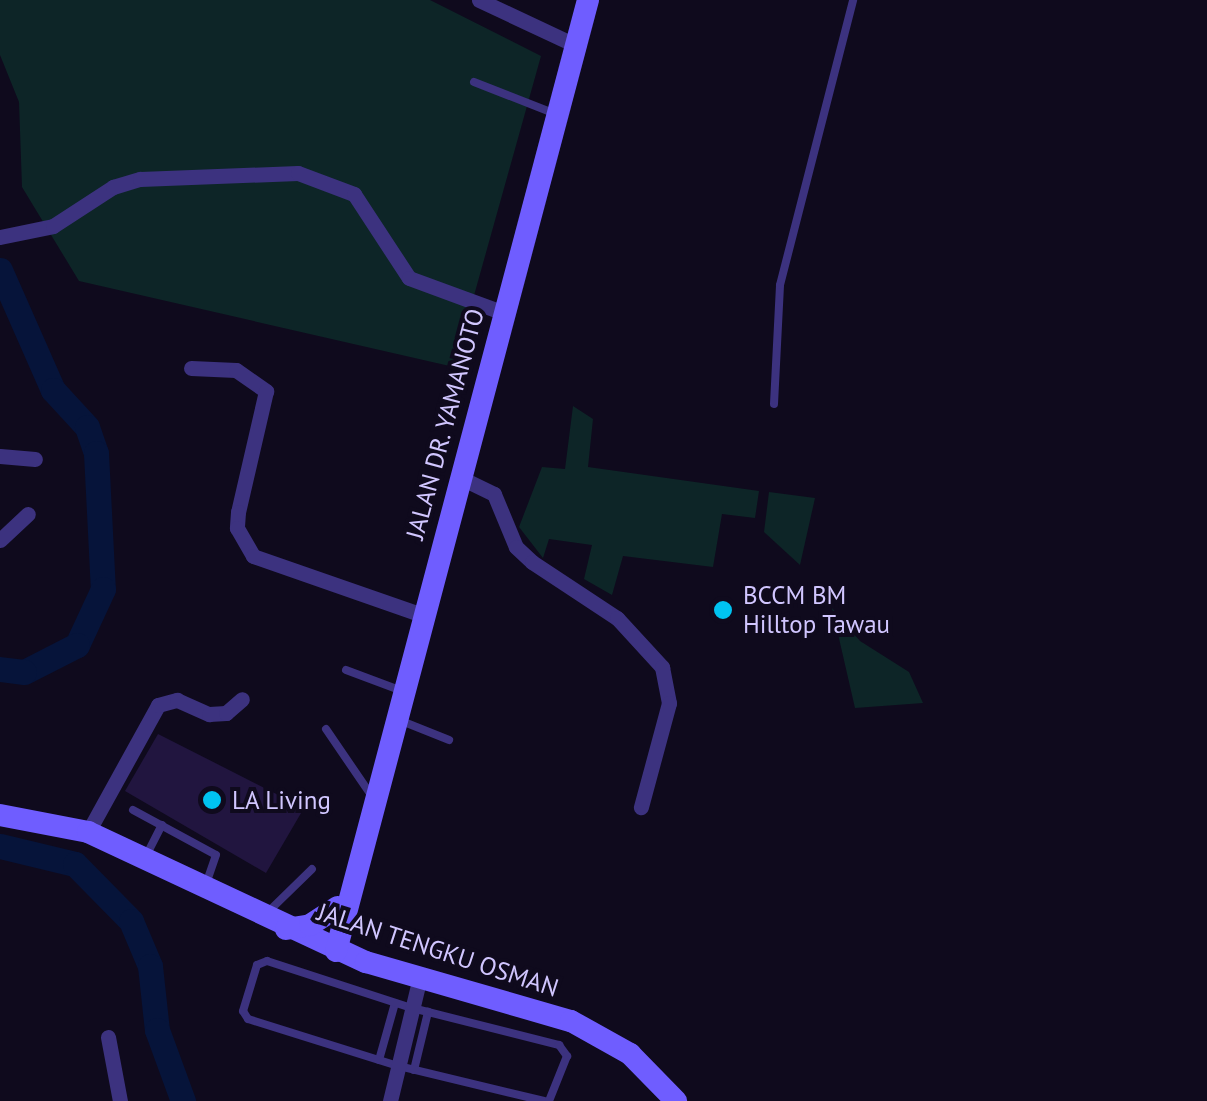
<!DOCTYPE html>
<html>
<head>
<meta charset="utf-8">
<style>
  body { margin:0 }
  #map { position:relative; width:1207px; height:1101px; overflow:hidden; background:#0f0a1d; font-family:"PT Sans",sans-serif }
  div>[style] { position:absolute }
  .green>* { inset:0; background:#0d2527 }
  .river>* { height:25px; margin:-12.5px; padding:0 12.5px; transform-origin:12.5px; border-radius:12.5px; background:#06143a }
  .building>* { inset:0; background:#21153f }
  .lane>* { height:8px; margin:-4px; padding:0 4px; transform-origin:4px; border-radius:4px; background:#3c327f }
  .street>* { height:15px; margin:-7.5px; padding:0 7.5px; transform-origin:7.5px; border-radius:7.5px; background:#3c327f }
  .secondary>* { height:22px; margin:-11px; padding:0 11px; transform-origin:11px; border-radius:11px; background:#6f5dff }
  .dots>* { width:28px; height:28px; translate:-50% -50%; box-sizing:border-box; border:5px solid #0f0a1d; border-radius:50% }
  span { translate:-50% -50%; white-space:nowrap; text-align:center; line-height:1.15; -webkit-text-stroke:8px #0f0a1d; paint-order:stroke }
  .street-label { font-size:25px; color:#d1c6ff }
  .poi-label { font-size:25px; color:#d1c6ff }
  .left { translate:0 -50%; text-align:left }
</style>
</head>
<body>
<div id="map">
  <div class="green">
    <div style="clip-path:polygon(0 0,430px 0,541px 56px,454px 367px,79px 281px,22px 187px,19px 102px,0 55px)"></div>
    <div style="clip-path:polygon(573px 406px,593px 419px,588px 467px,759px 491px,755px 518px,722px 514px,713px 567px,623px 556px,612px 595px,584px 579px,592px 545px,549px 539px,543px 558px,519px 527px,542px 467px,565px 469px)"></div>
    <div style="clip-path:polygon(769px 492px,815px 498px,800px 565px,764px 532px)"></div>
    <div style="clip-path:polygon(832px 608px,860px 641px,909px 672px,923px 703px,855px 708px)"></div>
  </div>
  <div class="river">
    <div style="left:0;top:270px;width:131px;rotate:66.2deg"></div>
    <div style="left:53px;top:390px;width:50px;rotate:47.4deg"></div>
    <div style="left:87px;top:427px;width:28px;rotate:71deg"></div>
    <div style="left:96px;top:453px;width:136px;rotate:87.1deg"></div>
    <div style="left:103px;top:589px;width:62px;rotate:114.9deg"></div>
    <div style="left:77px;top:645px;width:59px;rotate:153deg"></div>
    <div style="left:24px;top:672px;width:24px;rotate:-173deg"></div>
    <div style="left:0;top:846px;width:77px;rotate:13.5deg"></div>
    <div style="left:75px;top:864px;width:80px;rotate:45.5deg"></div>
    <div style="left:131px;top:921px;width:49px;rotate:67.1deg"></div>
    <div style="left:150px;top:966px;width:64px;rotate:83.8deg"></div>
    <div style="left:157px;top:1030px;width:76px;rotate:69.9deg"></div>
  </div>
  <div class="building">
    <div style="clip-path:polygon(158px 734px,304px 808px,266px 873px,125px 791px)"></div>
  </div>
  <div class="lane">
    <div style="left:474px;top:82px;width:85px;rotate:21.4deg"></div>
    <div style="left:774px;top:404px;width:119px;rotate:-87.1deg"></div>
    <div style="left:780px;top:285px;width:294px;rotate:-75.6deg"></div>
    <div style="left:346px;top:670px;width:60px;rotate:20.6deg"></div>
    <div style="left:399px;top:720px;width:54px;rotate:21.8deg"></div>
    <div style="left:326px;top:729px;width:83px;rotate:55.7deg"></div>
    <div style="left:133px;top:810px;width:94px;rotate:28.5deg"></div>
    <div style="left:216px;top:855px;width:31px;rotate:109deg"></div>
    <div style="left:146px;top:856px;width:35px;rotate:-63deg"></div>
    <div style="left:269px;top:911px;width:60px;rotate:-44.3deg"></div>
    <div style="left:379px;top:1060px;width:59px;rotate:-74.3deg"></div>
    <div style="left:414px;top:1070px;width:60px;rotate:-76.4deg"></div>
    <div style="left:544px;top:1101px;width:150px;rotate:-166.5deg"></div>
    <div style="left:398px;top:1066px;width:157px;rotate:-162.6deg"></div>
    <div style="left:248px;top:1019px;width:9px;rotate:-122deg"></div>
    <div style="left:243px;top:1011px;width:48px;rotate:-73.1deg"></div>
    <div style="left:257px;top:965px;width:11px;rotate:-22deg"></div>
    <div style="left:267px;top:961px;width:152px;rotate:18deg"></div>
    <div style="left:412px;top:1008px;width:152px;rotate:14.1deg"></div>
    <div style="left:559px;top:1045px;width:14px;rotate:54deg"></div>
    <div style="left:567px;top:1056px;width:48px;rotate:111.8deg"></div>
  </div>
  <div class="street">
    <div style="left:479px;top:0;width:106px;rotate:25.1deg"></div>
    <div style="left:0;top:237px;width:54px;rotate:-11.7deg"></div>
    <div style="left:53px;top:226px;width:72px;rotate:-33deg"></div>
    <div style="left:113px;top:187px;width:28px;rotate:-17deg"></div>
    <div style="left:140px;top:179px;width:158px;rotate:-2.2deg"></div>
    <div style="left:298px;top:173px;width:60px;rotate:20.6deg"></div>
    <div style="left:354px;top:194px;width:100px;rotate:56.8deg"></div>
    <div style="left:409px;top:278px;width:101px;rotate:20.2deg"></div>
    <div style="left:191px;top:368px;width:45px;rotate:2.5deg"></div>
    <div style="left:236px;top:370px;width:37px;rotate:35deg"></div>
    <div style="left:266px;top:391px;width:124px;rotate:103deg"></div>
    <div style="left:238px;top:512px;width:16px;rotate:94deg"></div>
    <div style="left:237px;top:528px;width:32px;rotate:60deg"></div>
    <div style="left:253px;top:556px;width:179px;rotate:19.2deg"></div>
    <div style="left:0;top:456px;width:35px;rotate:5deg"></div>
    <div style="left:459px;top:477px;width:39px;rotate:26deg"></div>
    <div style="left:494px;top:494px;width:57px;rotate:67.5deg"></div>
    <div style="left:516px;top:547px;width:22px;rotate:43deg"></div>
    <div style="left:532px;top:562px;width:102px;rotate:33.4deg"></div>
    <div style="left:617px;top:618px;width:67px;rotate:47.4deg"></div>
    <div style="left:662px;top:667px;width:37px;rotate:79deg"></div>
    <div style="left:669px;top:703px;width:108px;rotate:105.1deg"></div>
    <div style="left:0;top:540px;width:38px;rotate:-43deg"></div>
    <div style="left:88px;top:832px;width:145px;rotate:-61.1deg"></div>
    <div style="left:158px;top:705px;width:20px;rotate:-15deg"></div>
    <div style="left:177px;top:700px;width:35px;rotate:24deg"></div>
    <div style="left:209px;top:714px;width:17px;rotate:-3deg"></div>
    <div style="left:226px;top:713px;width:21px;rotate:-41deg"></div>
    <div style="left:108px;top:1037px;width:65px;rotate:79.4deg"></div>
    <div style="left:390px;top:1101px;width:128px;rotate:-76.4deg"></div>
  </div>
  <div class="secondary">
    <div style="left:0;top:815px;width:90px;rotate:10.9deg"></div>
    <div style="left:88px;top:832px;width:307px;rotate:25.1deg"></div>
    <div style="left:366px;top:962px;width:213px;rotate:16.1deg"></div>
    <div style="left:571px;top:1021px;width:68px;rotate:29.2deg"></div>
    <div style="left:630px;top:1054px;width:66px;rotate:45.6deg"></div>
    <div style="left:286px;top:929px;width:24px;rotate:-9deg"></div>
    <div style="left:310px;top:925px;width:33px;rotate:-33deg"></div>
    <div style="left:336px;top:951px;width:984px;rotate:-75.16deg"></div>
  </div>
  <div class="dots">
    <div style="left:723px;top:610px;background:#00c3f1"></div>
    <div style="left:212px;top:800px;background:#00c3f1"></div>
  </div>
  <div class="street-label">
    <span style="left:445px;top:424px;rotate:-75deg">JALAN DR. YAMANOTO</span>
    <span style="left:438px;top:950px;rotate:18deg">JALAN TENGKU OSMAN</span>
  </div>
  <div class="poi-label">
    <span class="left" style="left:743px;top:610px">BCCM BM<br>Hilltop Tawau</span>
    <span class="left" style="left:232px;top:800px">LA Living</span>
  </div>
</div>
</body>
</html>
